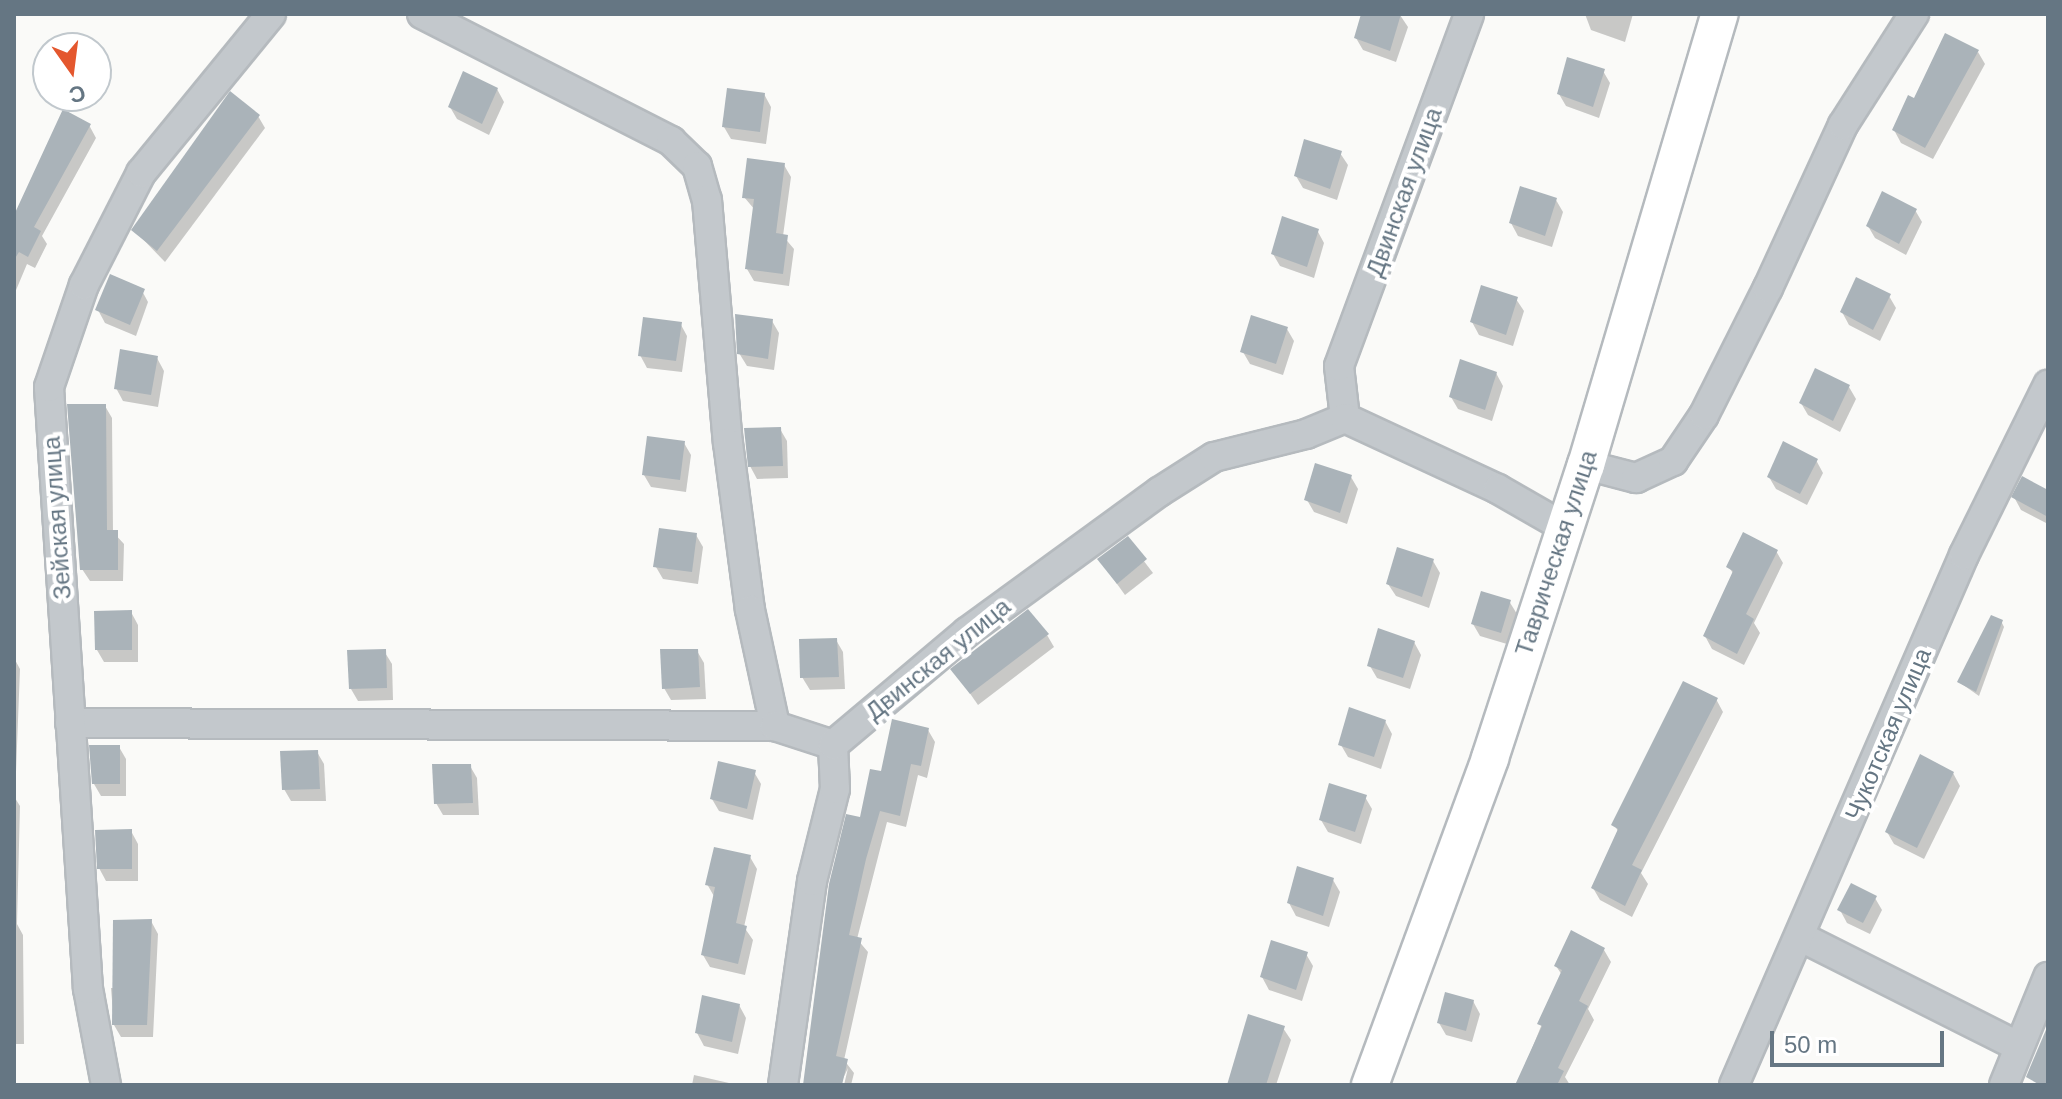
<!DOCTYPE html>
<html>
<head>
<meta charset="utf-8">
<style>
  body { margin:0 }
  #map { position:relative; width:2062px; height:1099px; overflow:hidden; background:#fafaf8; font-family:Arial,sans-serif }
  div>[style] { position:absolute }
  .shadow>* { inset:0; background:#0003 }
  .building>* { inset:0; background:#aab3b9 }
  .roads { filter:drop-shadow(2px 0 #b5babe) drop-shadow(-2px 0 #b5babe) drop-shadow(0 2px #b5babe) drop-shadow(0 -2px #b5babe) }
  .minor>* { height:28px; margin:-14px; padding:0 14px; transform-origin:14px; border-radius:14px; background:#c3c8cc }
  .major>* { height:36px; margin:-18px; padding:0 18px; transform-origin:18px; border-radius:18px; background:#fff }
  span { translate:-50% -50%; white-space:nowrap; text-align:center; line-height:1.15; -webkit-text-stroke:8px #fff; paint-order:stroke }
  .street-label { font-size:24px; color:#657683 }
  .frame { position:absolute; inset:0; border:16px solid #657683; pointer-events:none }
  .north { position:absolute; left:32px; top:32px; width:80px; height:80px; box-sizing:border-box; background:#fff; border:2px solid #c1c8cd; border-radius:50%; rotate:166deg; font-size:22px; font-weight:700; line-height:32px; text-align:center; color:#657683 }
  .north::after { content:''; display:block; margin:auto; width:28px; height:36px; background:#e4572e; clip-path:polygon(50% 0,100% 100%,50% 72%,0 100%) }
  .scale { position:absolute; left:1770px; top:1031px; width:174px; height:36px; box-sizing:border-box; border:4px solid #657683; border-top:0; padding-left:10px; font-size:24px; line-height:28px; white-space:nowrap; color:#657683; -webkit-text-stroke:6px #fff; paint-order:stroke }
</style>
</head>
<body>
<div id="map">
  <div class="shadow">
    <div style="clip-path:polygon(1363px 14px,1400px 15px,1408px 27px,1396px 62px,1363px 50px,1356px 38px)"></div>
    <div style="clip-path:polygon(1585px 14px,1633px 14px,1625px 42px,1591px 30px)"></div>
    <div style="clip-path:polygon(96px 52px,112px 70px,98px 95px,96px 94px)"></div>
    <div style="clip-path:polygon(1978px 52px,1985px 64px,1933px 159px,1901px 143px,1894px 130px,1915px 101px)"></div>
    <div style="clip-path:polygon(1603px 71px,1610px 83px,1599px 118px,1566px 106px,1559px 94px)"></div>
    <div style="clip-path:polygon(497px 89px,504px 102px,489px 135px,457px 119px,450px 107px)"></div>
    <div style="clip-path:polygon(764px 94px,771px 107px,766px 144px,731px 139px,724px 127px)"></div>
    <div style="clip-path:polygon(258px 116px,265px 128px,165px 262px,134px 230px)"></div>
    <div style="clip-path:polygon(89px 125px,96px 138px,42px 236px,47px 244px,35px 268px,27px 264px,14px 295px,14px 219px)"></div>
    <div style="clip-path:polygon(1340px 153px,1348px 165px,1337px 200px,1303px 188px,1296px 176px)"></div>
    <div style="clip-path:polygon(784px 165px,791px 177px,783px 236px,794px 249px,789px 286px,754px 281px,747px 269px,755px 210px,744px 197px)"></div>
    <div style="clip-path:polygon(1556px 200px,1563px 212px,1552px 247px,1518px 236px,1511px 223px)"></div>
    <div style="clip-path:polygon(1915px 210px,1922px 222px,1906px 255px,1875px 238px,1868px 226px)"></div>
    <div style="clip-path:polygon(1317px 230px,1324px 243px,1314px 278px,1280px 266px,1273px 254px)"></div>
    <div style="clip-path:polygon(141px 289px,148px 302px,136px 336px,105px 323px,98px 310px)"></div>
    <div style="clip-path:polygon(1889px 296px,1896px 308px,1880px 341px,1849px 325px,1842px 312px)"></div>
    <div style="clip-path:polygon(1516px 299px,1524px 311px,1513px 346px,1479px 335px,1472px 322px)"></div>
    <div style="clip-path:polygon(772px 321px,779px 333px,774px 370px,747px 366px,739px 353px)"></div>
    <div style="clip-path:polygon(680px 323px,687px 336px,682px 372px,647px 368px,640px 355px)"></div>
    <div style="clip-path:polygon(1287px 329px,1294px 341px,1283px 375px,1250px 364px,1243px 352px)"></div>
    <div style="clip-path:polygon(157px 358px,164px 371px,158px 407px,123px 401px,116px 388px)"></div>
    <div style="clip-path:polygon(1496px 373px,1503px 386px,1492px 421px,1458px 409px,1451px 397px)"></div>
    <div style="clip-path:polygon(1849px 387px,1856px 399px,1840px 432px,1808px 415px,1801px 403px)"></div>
    <div style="clip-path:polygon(105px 406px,112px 418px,113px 532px,124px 544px,123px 581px,90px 581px,82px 569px)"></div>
    <div style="clip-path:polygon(780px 429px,787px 441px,788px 478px,757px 479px,750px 466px)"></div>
    <div style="clip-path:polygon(684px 443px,691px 455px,686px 492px,651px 487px,644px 475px)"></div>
    <div style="clip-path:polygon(1816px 460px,1823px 473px,1807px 505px,1776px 489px,1769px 477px)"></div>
    <div style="clip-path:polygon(1351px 477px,1358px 489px,1347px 524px,1314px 512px,1307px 500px)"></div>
    <div style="clip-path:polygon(2048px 492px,2048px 524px,2021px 510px,2014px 497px)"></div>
    <div style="clip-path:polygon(696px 535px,703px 547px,698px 584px,663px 579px,656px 567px)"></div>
    <div style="clip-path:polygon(1127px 539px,1153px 573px,1125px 595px,1099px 559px)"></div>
    <div style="clip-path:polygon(1776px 551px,1783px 563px,1754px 623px,1760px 633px,1744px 665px,1712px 649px,1705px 636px,1734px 575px,1729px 567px)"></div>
    <div style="clip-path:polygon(1433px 561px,1440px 573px,1429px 608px,1396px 596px,1388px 584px)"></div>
    <div style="clip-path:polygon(1509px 601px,1517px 614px,1507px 644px,1480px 636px,1473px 624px)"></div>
    <div style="clip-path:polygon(131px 612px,138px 625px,138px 662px,104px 662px,97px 650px)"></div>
    <div style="clip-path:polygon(2001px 621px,2004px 627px,1979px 696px,1959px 682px)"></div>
    <div style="clip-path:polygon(1047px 635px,1054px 647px,978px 705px,953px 669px)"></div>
    <div style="clip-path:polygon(836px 640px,843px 652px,845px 689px,810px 690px,802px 677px)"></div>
    <div style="clip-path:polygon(1414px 642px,1421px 655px,1410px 689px,1377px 678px,1370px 666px)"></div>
    <div style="clip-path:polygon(384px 651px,392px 664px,393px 700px,358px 701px,351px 689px)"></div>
    <div style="clip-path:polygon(697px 651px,704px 663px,706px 699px,671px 700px,664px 688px)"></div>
    <div style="clip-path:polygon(14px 658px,20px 669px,15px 798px,20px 806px,17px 924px,23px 935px,24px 1044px,14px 1044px)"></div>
    <div style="clip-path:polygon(1716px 699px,1723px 712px,1641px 873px,1648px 884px,1632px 917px,1600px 900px,1593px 888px,1619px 833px,1614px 824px)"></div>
    <div style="clip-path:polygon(1385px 721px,1392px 734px,1381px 769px,1348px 757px,1341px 745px)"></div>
    <div style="clip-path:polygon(928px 730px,935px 742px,927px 778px,918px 775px,906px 827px,887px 822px,857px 939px,868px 952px,844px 1060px,854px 1073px,851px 1085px,844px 1085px,848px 1068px,840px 1085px,805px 1085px,832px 903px,882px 773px)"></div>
    <div style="clip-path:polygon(119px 747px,126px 759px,126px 796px,101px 796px,94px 784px)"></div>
    <div style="clip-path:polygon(317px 752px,324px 764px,326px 801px,291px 801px,284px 789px)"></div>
    <div style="clip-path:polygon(470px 766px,477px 778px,479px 815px,443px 815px,436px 803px)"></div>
    <div style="clip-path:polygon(754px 772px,761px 784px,753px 820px,719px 811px,712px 799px)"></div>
    <div style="clip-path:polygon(1953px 773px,1960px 786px,1924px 859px,1894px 844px,1887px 832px)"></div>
    <div style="clip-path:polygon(1365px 797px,1372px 809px,1361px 844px,1328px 832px,1321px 820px)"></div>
    <div style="clip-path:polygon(131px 831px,138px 844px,138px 881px,106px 881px,99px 868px)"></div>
    <div style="clip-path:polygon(750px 857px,757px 869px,744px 927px,753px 940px,745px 975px,710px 967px,703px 955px,715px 898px,707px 884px)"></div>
    <div style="clip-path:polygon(1333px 880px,1340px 892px,1329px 927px,1296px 916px,1289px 903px)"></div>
    <div style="clip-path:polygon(1875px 898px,1882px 910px,1870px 934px,1847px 923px,1840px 910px)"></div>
    <div style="clip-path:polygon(151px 921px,158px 934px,153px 1037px,121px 1037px,114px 1025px,111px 988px,118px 988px)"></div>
    <div style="clip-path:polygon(1604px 950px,1611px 962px,1588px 1009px,1594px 1020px,1565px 1077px,1570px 1085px,1517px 1085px,1562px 975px,1556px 966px)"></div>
    <div style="clip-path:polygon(1306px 954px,1313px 966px,1302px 1001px,1269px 990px,1262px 977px)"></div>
    <div style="clip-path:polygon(1473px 1001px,1480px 1014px,1472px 1042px,1446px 1035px,1439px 1023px)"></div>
    <div style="clip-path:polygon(739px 1005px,746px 1018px,738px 1054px,704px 1046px,697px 1033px)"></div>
    <div style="clip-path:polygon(1283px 1028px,1291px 1040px,1276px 1085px,1228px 1085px)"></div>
    <div style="clip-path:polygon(694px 1075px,729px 1083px,730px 1085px,692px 1085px)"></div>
  </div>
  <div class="building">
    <div style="clip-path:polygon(1361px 14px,1401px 14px,1390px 51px,1354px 38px)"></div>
    <div style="clip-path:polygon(1945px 33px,1979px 50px,1925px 148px,1892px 130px,1908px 95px,1914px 98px)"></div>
    <div style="clip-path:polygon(1567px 57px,1605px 69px,1593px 107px,1557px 94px)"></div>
    <div style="clip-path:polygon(463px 71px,498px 88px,482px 124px,448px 107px)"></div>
    <div style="clip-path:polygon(727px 88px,765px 93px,760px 132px,722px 127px)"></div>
    <div style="clip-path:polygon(230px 91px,260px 115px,157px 251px,131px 230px)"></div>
    <div style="clip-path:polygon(63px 109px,91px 124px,34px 227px,41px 231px,28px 257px,19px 252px,14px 260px,14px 215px)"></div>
    <div style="clip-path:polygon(1304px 139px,1342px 151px,1330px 189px,1294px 176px)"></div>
    <div style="clip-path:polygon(747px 158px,785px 163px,776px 233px,788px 235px,783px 274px,745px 269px,754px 199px,742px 198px)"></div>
    <div style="clip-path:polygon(1520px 186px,1557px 198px,1545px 236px,1509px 223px)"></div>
    <div style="clip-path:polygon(1882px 191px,1917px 209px,1899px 244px,1866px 226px)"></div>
    <div style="clip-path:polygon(1282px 216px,1319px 229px,1307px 267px,1271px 254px)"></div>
    <div style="clip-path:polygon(110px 274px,145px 289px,130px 325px,95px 310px)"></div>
    <div style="clip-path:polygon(1856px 277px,1891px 294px,1873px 330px,1840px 312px)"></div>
    <div style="clip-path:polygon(1481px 285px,1518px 297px,1506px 335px,1470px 322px)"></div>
    <div style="clip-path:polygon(735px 314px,773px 319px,768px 359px,737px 354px)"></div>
    <div style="clip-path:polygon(1251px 315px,1288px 327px,1276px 364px,1240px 352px)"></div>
    <div style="clip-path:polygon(643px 317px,682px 322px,676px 361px,638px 356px)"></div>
    <div style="clip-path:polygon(120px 349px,158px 356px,151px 395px,114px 389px)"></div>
    <div style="clip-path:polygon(1460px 359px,1497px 372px,1485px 410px,1449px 397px)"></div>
    <div style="clip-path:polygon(1815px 368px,1850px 385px,1833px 421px,1799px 403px)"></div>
    <div style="clip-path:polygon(67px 404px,106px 404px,107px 530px,118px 530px,118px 570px,80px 570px)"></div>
    <div style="clip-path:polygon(781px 427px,783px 466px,748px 467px,744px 428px)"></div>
    <div style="clip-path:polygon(647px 436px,685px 441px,680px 480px,642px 475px)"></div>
    <div style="clip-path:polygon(1783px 441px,1818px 459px,1800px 494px,1767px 477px)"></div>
    <div style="clip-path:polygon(1315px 463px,1352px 475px,1340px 513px,1304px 500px)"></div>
    <div style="clip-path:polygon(2022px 476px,2048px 490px,2048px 517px,2011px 497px)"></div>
    <div style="clip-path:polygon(659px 528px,697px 533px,692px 572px,653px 567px)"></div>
    <div style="clip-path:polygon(1743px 532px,1778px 550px,1746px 614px,1754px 619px,1737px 654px,1703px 636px,1733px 571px,1726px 567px)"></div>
    <div style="clip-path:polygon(1128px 536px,1147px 559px,1117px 584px,1097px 559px)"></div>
    <div style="clip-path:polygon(1397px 547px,1434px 559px,1422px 597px,1386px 584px)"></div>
    <div style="clip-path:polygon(1481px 591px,1511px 600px,1501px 633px,1471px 624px)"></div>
    <div style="clip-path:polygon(1028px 609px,1049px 634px,970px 694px,950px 669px)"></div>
    <div style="clip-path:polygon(132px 610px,132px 650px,95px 650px,94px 611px)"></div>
    <div style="clip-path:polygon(1991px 615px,2003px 620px,1976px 692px,1957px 682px)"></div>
    <div style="clip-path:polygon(1378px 628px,1415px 641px,1403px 678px,1367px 666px)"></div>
    <div style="clip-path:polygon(837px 638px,839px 677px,800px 678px,799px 639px)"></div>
    <div style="clip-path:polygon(386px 649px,387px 688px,349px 689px,347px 650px)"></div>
    <div style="clip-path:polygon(660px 649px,698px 649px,700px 687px,662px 689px)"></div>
    <div style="clip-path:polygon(1683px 681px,1718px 698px,1632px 865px,1642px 870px,1625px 906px,1591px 888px,1618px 829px,1611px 825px)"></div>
    <div style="clip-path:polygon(1349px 707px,1386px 720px,1374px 757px,1338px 745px)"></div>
    <div style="clip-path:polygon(892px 719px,929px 728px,921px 766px,911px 764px,900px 816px,880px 811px,866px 859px,849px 935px,862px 938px,836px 1056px,848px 1059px,842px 1085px,803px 1085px,829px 884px,846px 814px,860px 817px,870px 769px,881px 771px)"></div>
    <div style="clip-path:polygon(89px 745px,120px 745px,120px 784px,92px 784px)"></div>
    <div style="clip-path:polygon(318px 750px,320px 789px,282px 790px,280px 751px)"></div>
    <div style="clip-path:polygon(1920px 754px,1954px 772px,1917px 848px,1885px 832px)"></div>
    <div style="clip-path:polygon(718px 761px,756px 770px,747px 809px,710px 799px)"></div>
    <div style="clip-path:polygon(432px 764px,471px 764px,473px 803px,434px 804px)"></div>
    <div style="clip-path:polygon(1329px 783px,1367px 795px,1355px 832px,1319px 820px)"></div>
    <div style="clip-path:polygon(132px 829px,132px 869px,97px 869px,95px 830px)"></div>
    <div style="clip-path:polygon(714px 847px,751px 855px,736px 923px,747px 926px,738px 964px,701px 955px,715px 887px,705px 885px)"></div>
    <div style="clip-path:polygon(1297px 866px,1334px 878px,1323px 916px,1287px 903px)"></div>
    <div style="clip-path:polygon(1851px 883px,1877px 896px,1863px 923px,1837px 910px)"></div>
    <div style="clip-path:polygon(152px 919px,147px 1025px,112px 1025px,113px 920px)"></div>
    <div style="clip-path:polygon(1571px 930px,1605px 948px,1579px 1001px,1588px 1006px,1558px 1068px,1564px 1071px,1557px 1085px,1515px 1085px,1542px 1026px,1537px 1024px,1562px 970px,1554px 966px)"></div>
    <div style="clip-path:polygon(1271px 940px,1308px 952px,1296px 990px,1260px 977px)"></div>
    <div style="clip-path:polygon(1445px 992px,1474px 1000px,1466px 1031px,1437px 1023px)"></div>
    <div style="clip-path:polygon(702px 995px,740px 1004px,732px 1042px,695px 1033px)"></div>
    <div style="clip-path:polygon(1248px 1014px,1285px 1026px,1266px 1085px,1227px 1085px)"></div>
    <div style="clip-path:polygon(2048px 1025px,2048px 1085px,2040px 1085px,2026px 1077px)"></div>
  </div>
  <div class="roads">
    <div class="minor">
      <div style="left:422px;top:14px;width:280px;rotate:27deg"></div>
      <div style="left:671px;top:141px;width:36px;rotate:44deg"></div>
      <div style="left:697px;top:166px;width:35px;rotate:74deg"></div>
      <div style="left:707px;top:200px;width:244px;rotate:85.1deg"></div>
      <div style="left:728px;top:443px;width:168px;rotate:82.5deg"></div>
      <div style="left:750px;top:610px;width:119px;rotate:77.8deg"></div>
      <div style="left:1345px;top:418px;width:52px;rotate:-96.6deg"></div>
      <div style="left:1339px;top:366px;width:375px;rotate:-69.7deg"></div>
      <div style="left:1586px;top:465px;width:52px;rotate:14.6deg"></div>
      <div style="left:1636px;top:478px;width:41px;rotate:-24.7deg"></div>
      <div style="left:1673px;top:461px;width:55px;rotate:-56deg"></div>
      <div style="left:1704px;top:415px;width:142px;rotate:-63.3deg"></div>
      <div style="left:1768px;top:288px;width:179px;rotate:-65.3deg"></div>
      <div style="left:1843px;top:125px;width:132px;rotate:-57.4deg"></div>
      <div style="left:70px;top:723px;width:705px;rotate:0.24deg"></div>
      <div style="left:775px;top:726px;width:61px;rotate:18.1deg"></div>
      <div style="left:1801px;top:937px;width:243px;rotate:26.7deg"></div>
      <div style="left:106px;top:1085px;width:98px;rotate:-100.6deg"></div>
      <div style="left:88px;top:989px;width:603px;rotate:-93.71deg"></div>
      <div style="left:49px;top:387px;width:108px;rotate:-71.1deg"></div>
      <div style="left:84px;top:285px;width:126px;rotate:-63deg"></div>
      <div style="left:141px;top:173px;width:205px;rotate:-50.7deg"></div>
      <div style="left:783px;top:1085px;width:206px;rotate:-81.9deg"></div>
      <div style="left:812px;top:881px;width:95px;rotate:-76deg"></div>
      <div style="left:835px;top:789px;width:44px;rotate:-92.6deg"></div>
      <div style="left:833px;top:745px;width:175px;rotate:-40.1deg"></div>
      <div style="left:967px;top:632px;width:238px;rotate:-36.1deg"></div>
      <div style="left:1159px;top:492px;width:65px;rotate:-32.5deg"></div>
      <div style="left:1214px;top:457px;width:95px;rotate:-14deg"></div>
      <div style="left:1306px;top:434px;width:42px;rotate:-22.3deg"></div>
      <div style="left:1345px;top:418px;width:169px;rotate:24.9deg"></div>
      <div style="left:1498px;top:489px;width:76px;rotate:29.9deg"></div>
      <div style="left:1734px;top:1085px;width:578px;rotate:-66.54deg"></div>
      <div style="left:1964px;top:555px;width:190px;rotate:-63.7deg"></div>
      <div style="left:2004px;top:1085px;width:117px;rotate:-67.8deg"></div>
    </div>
    <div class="major">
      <div style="left:1370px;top:1085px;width:348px;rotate:-69.8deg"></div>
      <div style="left:1490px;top:758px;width:308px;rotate:-71.9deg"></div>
      <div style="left:1586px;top:465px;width:470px;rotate:-73.5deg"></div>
    </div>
  </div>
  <div class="street-label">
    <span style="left:1404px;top:192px;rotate:-70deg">Двинская улица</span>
    <span style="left:57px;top:518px;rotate:-94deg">Зейская улица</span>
    <span style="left:1556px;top:553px;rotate:-72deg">Таврическая улица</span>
    <span style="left:938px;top:659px;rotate:-39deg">Двинская улица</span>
    <span style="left:1888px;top:734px;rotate:-67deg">Чукотская улица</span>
  </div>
  <div class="frame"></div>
  <div class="north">С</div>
  <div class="scale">50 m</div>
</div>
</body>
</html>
